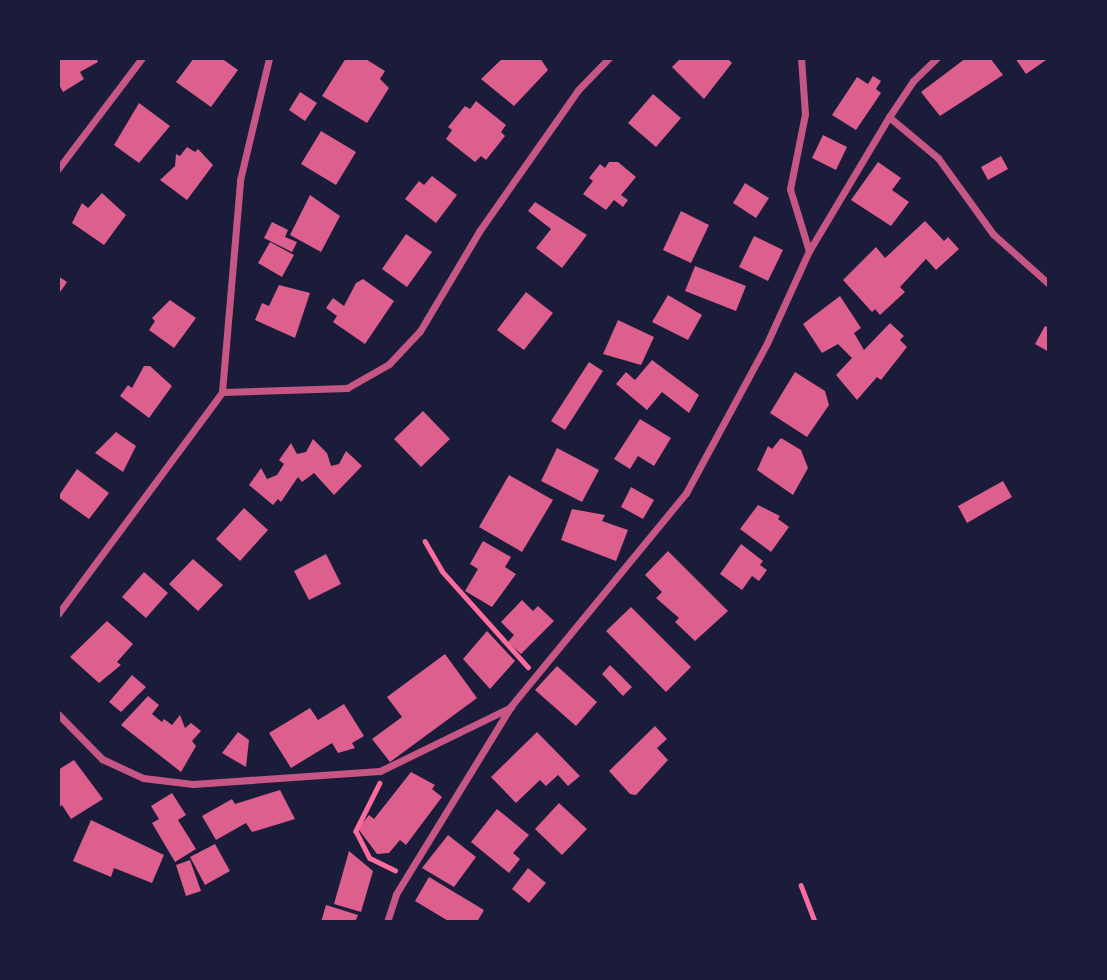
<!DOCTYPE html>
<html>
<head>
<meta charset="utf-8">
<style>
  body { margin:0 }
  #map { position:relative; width:1107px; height:980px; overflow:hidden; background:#1b1b3a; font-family:Karla,sans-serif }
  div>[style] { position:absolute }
  .building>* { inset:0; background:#dd5f8e }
  .path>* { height:4.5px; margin:-2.25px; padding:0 2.25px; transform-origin:2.25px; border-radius:2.25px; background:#ff6b9d }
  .minor>* { height:7px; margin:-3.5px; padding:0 3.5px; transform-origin:3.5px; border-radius:3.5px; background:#c65784 }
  span { translate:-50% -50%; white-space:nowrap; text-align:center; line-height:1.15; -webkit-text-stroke:7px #1b1b3a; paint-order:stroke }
  .frame { position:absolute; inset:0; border:60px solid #1b1b3a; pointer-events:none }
</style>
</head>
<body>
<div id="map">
  <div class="building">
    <div style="clip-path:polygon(58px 58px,96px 58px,98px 62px,80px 72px,84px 79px,63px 92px,58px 83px)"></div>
    <div style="clip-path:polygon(194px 58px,221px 58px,238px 70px,211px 107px,176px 82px)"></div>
    <div style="clip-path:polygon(346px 58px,364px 58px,385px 71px,380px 79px,389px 88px,367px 123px,322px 96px)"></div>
    <div style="clip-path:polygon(503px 58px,540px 58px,548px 70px,514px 106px,481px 79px)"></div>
    <div style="clip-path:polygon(681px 58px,727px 58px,732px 63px,704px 99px,672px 67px)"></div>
    <div style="clip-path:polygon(966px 58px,990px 58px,1003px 75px,940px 116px,921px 92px)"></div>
    <div style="clip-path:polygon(1015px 58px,1049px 58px,1026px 74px)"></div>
    <div style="clip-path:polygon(873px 76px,881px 81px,876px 89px,881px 93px,856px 130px,832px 115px,857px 77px,868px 84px)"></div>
    <div style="clip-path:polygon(300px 92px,317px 103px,305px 121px,289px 110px)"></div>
    <div style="clip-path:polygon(653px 94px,681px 118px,656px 147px,628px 123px)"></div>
    <div style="clip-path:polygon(476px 101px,506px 125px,501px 132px,505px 136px,486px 160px,481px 156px,475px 162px,446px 139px,452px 130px,448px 127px,465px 106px,470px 109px)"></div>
    <div style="clip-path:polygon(139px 103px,170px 126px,139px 163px,114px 145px)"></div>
    <div style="clip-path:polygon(321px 131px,356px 152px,336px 185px,301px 164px)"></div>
    <div style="clip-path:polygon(823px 135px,847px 147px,836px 170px,812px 158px)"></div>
    <div style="clip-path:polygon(187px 147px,195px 152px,198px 149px,213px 165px,187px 200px,160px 180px,175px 166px,176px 154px,180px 156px)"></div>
    <div style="clip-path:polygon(1001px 156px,1008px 169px,988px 180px,981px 167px)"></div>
    <div style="clip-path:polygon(609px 162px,618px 162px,636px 177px,621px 195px,628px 200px,623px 207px,614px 200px,606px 210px,583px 194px,593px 181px,589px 178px,600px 164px,605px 168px)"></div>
    <div style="clip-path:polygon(878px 162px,901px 178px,892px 190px,909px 202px,891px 226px,851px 200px)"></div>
    <div style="clip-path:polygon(432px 176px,457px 195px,436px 223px,405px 199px,419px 181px,424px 185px)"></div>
    <div style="clip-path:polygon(745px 183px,769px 198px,756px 218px,733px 203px)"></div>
    <div style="clip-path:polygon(102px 193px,126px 215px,104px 245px,72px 223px,82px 203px,88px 208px)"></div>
    <div style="clip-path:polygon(310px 195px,340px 216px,321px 252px,290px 235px)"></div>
    <div style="clip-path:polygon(535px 202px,587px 235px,562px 268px,536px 248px,551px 229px,528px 211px)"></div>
    <div style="clip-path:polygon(681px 211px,709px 225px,691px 263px,663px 250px)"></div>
    <div style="clip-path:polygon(925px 221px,944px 241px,948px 237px,959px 249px,936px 270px,926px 259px,900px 287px,905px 292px,880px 315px,875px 309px,872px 312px,843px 280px,876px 247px,885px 258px)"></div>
    <div style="clip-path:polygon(272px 222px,288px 230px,285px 237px,297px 242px,292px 252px,264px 238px)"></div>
    <div style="clip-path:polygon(406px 234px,432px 252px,407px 287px,382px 269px)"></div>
    <div style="clip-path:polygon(754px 236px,783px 250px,768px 281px,739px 267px)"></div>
    <div style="clip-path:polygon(270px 242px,294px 255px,282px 277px,258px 263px)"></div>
    <div style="clip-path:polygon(695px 266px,746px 286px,736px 311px,685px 291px)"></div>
    <div style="clip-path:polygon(58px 276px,67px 282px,58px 295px)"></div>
    <div style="clip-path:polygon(363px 279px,394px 301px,365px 344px,333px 322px,337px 316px,326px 308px,333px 298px,344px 306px,356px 283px)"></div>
    <div style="clip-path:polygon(279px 285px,310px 293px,295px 338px,255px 320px,262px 303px,269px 306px)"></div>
    <div style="clip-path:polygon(526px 292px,553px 313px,524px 350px,497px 330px)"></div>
    <div style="clip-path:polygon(668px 295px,702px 315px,688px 340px,652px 322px)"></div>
    <div style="clip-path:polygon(840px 296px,861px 328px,854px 333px,864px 350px,890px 323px,904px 336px,900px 340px,907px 347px,881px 380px,877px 377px,857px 400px,836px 375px,852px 358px,838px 344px,822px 353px,803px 324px)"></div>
    <div style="clip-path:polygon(170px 300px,196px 318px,174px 348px,149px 330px,155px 321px,152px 318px)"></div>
    <div style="clip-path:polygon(618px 320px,654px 337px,641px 365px,603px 354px)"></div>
    <div style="clip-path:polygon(1045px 326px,1049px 328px,1049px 352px,1035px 344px)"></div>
    <div style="clip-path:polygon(652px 360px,699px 395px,689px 413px,662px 392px,647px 410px,616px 384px,626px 372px,635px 380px)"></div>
    <div style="clip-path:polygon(589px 362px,603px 371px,565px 430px,551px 421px)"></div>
    <div style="clip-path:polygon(144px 366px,150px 366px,172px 386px,149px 418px,120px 396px,128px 385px,132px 388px)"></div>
    <div style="clip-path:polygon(795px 372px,825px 391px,829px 405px,807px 437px,770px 413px)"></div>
    <div style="clip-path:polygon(423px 411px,450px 439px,421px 467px,394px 439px)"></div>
    <div style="clip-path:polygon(640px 419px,671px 438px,654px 466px,638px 456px,630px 469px,614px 459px)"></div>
    <div style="clip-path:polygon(116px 432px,136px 446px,123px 472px,95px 453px)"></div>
    <div style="clip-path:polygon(781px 438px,801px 450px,808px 468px,793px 495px,757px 470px,768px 446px,772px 449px)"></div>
    <div style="clip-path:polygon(313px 439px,327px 453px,331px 466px,339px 464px,346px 451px,362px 466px,334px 495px,314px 473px,302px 482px,298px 477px,281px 502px,278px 499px,273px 505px,249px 485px,261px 468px,267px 479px,277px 475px,284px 464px,279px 460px,291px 443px,297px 454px,306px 452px)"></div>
    <div style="clip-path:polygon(557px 448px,599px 470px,582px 502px,541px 481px)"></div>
    <div style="clip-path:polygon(77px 469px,109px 493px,89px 519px,58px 497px)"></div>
    <div style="clip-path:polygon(509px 475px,553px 500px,522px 552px,479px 527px)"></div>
    <div style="clip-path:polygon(1003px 481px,1012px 497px,967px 523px,958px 506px)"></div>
    <div style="clip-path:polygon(631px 487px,654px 500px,643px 519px,621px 507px)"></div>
    <div style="clip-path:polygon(758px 505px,780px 516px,778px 519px,789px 527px,771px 552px,740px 529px)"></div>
    <div style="clip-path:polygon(244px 508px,268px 530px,240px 561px,216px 539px)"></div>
    <div style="clip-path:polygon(572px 509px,605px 515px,602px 521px,628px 530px,616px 561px,561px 540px)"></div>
    <div style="clip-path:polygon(483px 541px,511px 557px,505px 567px,516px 574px,492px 607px,465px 591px,478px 569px,470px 564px)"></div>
    <div style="clip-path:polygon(741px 544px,763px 561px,760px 565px,767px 570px,759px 581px,752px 576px,742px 590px,720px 574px)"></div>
    <div style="clip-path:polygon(668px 551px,728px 611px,695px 641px,675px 622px,679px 618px,656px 598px,662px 592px,645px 575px)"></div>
    <div style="clip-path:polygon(326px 554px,341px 584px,309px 600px,294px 571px)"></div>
    <div style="clip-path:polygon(193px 559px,223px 585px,198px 611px,169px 584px)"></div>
    <div style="clip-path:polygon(144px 572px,168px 593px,146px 618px,122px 597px)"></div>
    <div style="clip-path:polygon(522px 600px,533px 611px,538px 606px,554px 621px,521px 654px,508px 642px,514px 635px,501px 622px)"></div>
    <div style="clip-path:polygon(631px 607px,691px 667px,666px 692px,606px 631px)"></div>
    <div style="clip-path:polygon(107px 621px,133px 644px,117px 662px,121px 665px,99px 683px,70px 657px)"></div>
    <div style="clip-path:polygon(487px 631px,515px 661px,490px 689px,463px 659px)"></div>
    <div style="clip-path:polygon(445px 654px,477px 698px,390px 762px,372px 739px,402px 717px,387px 697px)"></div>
    <div style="clip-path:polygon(610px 665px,632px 687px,623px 696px,602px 674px)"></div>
    <div style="clip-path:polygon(557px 666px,597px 702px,576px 726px,535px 690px)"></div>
    <div style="clip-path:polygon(132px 675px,146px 687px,121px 712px,109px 702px)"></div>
    <div style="clip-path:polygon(148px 696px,159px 705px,152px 714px,162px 722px,164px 719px,172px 725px,180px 715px,185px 728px,191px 723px,201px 731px,192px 741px,196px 746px,181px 772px,121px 725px)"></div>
    <div style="clip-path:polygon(344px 704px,364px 736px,352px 743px,355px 748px,338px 753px,332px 743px,291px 768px,269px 733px,310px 708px,318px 720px)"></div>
    <div style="clip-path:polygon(655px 726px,667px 739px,657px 748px,668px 760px,636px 795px,630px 794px,609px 771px)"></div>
    <div style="clip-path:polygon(238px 732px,249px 740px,246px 767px,222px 753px)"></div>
    <div style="clip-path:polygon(537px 732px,580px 776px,568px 786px,558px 775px,546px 786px,540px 780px,516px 803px,491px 777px)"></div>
    <div style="clip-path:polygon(74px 760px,103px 799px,71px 819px,62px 805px,58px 808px,58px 770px)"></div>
    <div style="clip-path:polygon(411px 772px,435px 785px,432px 789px,442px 797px,406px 845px,400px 840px,389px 853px,377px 854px,359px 830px,361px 825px,369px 815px,374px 819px)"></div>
    <div style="clip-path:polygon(280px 790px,295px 819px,252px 832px,246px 823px,216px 840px,202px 816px,232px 799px,235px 804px)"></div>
    <div style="clip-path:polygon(172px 793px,186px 815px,178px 820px,196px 849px,175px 862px,152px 823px,159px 819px,151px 806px)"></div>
    <div style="clip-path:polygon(559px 803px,587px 829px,562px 855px,535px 829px)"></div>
    <div style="clip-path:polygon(497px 809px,529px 835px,513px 853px,520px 859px,509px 873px,471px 842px)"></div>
    <div style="clip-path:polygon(91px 820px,164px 855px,152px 883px,114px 868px,111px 877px,73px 861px)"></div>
    <div style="clip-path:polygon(448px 835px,476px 857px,454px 887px,422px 868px)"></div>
    <div style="clip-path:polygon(215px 844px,230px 871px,205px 885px,190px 857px)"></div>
    <div style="clip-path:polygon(349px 851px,373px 871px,361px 912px,334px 904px)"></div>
    <div style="clip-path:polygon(190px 860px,201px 891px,186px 896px,176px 865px)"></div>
    <div style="clip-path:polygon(528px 868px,546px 883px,529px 903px,512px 889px)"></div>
    <div style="clip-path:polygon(429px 877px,484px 910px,477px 922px,450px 922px,415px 901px)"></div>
    <div style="clip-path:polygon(326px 905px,358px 915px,355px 922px,321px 922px)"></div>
  </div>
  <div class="path">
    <div style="left:425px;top:541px;width:34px;rotate:60deg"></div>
    <div style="left:442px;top:571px;width:129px;rotate:48.1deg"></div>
    <div style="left:380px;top:783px;width:54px;rotate:116.6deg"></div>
    <div style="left:356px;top:831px;width:30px;rotate:63deg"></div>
    <div style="left:370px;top:858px;width:28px;rotate:26deg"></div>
    <div style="left:801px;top:885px;width:40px;rotate:69deg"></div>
  </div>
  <div class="minor">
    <div style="left:801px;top:58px;width:56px;rotate:85.9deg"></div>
    <div style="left:805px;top:114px;width:76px;rotate:101.3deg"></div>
    <div style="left:790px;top:189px;width:65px;rotate:73deg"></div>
    <div style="left:889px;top:117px;width:64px;rotate:39.9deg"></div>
    <div style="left:938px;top:158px;width:94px;rotate:54.1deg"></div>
    <div style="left:993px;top:234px;width:75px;rotate:41.8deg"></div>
    <div style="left:58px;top:169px;width:139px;rotate:-52.9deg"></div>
    <div style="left:222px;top:392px;width:125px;rotate:-1.8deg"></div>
    <div style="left:347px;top:388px;width:48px;rotate:-29.7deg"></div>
    <div style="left:389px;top:364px;width:45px;rotate:-46.8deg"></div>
    <div style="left:420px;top:331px;width:117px;rotate:-59.3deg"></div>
    <div style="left:480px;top:230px;width:171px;rotate:-55deg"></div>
    <div style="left:578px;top:90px;width:45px;rotate:-45.9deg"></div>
    <div style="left:58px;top:614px;width:276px;rotate:-53.5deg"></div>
    <div style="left:222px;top:392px;width:213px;rotate:-85.1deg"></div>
    <div style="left:240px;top:180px;width:125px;rotate:-76.6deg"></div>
    <div style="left:58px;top:714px;width:63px;rotate:45.6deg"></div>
    <div style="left:102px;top:759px;width:45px;rotate:24.9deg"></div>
    <div style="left:143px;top:778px;width:50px;rotate:6.8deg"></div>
    <div style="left:193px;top:784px;width:187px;rotate:-4deg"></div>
    <div style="left:380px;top:771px;width:146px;rotate:-26deg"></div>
    <div style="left:387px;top:922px;width:29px;rotate:-72deg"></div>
    <div style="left:396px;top:894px;width:220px;rotate:-58.5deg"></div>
    <div style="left:511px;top:706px;width:276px;rotate:-50.6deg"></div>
    <div style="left:686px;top:493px;width:170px;rotate:-61.6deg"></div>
    <div style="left:767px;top:343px;width:101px;rotate:-65.5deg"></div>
    <div style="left:809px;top:251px;width:156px;rotate:-59.2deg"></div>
    <div style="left:889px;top:117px;width:43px;rotate:-56.3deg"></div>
    <div style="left:913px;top:81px;width:33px;rotate:-44deg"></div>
  </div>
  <div class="frame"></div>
</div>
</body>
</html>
